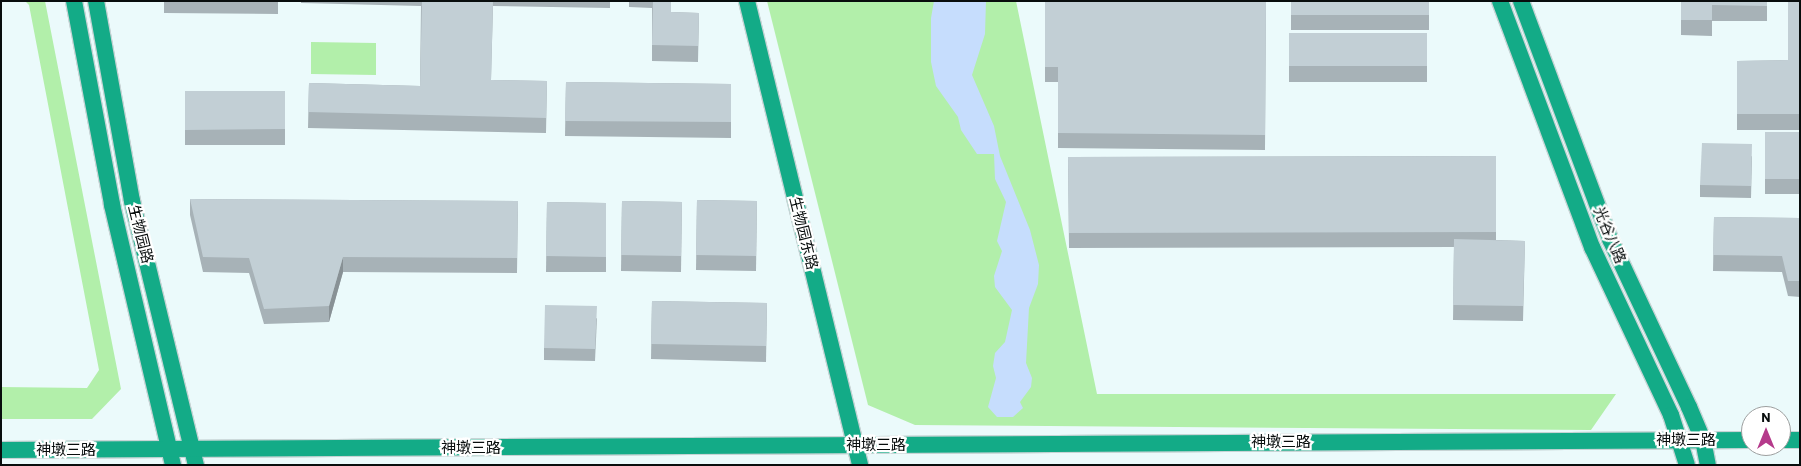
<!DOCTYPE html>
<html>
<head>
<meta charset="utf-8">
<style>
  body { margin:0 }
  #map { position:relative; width:1801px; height:466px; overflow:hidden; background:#ebfafb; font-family:Barlow,"Noto Sans SC",sans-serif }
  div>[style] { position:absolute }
  .green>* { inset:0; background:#b2efaa }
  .water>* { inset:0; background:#c6ddfd }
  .roads { filter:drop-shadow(1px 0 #c7d4d5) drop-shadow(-1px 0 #c7d4d5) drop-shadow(0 1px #c7d4d5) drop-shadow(0 -1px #c7d4d5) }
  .secondary>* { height:16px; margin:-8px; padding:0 8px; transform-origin:8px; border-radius:8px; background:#13ab87 }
  .wall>* { inset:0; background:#a7b2b7 }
  .shaded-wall>* { inset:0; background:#889195 }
  .building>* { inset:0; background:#c2cfd5 }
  span { translate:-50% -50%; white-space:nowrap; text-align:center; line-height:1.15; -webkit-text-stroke:4.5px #fff; paint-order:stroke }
  .street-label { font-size:15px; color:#080d0d }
  .frame { position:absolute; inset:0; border:2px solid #080d0d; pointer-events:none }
  .north { position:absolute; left:1741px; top:406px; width:50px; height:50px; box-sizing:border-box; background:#fff; border:1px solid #9c9e9e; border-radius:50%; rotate:0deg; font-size:14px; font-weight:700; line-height:20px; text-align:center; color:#080d0d }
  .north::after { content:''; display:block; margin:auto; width:18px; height:22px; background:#b53a8b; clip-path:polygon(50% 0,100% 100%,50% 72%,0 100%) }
</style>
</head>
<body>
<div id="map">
  <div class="green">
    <div style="clip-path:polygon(25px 1px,45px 1px,121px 389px,92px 419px,1px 419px,1px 387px,87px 388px,99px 370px,29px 5px)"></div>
    <div style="clip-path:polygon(767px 1px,1016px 1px,1097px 394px,1616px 394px,1591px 430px,915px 425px,868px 405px)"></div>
    <div style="clip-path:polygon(311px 42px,376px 43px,376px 75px,311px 74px)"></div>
  </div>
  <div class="water">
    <div style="clip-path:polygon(934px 1px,986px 1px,985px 34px,972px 75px,994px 126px,1000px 156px,1030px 230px,1039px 265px,1038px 284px,1029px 308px,1026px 363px,1032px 378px,1031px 387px,1020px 402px,1023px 408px,1013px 417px,997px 417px,988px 407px,996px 378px,993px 366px,995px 353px,1005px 342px,1012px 310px,995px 287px,994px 276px,1002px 251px,997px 241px,1006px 202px,995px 179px,994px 154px,977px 154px,961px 130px,958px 117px,936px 86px,931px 62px,931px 18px)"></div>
  </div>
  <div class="roads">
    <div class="secondary">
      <div style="left:74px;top:1px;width:208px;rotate:79.4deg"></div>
      <div style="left:112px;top:205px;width:267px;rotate:76.8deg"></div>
      <div style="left:96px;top:1px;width:203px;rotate:79.8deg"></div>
      <div style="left:132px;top:201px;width:272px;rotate:76.4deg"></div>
      <div style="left:747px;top:1px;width:478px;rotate:76.3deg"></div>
      <div style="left:1500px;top:1px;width:263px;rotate:69.5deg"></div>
      <div style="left:1592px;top:247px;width:186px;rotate:64.8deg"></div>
      <div style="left:1671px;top:415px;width:52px;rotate:72.3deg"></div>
      <div style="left:1521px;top:1px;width:254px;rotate:69.5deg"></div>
      <div style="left:1610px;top:239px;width:186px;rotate:64.8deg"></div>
      <div style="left:1689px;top:407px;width:36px;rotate:67deg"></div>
      <div style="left:1703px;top:440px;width:25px;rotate:79deg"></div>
      <div style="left:1781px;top:440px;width:19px"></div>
      <div style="left:1px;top:450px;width:1750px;rotate:-0.33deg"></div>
    </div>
  </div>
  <div class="wall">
    <div style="clip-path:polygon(164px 1px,278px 1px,278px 14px,164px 13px)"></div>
    <div style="clip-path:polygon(301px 1px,610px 1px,610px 8px,493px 6px,491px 80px,547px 81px,546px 133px,308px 128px,309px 83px,420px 86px,421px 6px,301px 3px)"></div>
    <div style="clip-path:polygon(629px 1px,671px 1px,671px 12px,699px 13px,698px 62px,652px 61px,652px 8px,629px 7px)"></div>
    <div style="clip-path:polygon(1045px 1px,1266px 1px,1265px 150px,1058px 148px,1058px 82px,1045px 82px)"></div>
    <div style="clip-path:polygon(1291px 1px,1429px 1px,1429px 30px,1291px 30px)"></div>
    <div style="clip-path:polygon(1681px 1px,1767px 1px,1767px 21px,1712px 21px,1712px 36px,1681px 35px)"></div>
    <div style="clip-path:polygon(1800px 1px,1800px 130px,1737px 130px,1737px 61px,1788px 60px)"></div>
    <div style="clip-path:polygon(1289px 33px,1427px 33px,1427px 82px,1289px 82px)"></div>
    <div style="clip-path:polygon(566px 82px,731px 84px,731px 138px,565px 136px)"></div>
    <div style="clip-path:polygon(185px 91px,285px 91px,285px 145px,185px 145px)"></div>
    <div style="clip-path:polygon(1765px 132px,1800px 132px,1800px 194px,1765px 194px)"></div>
    <div style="clip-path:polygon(1496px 156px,1496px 240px,1525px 241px,1523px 321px,1453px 320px,1454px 247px,1069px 248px,1068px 157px)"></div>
    <div style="clip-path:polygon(1752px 156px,1751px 198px,1700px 197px,1700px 185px)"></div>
    <div style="clip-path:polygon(190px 199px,518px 201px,517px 273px,343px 272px,329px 322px,264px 324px,249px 273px,203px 272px,190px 215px)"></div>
    <div style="clip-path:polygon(697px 200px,757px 201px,756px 271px,696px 270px)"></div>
    <div style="clip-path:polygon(622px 201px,682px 202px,681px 272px,621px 271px)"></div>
    <div style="clip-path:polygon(547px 202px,606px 203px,606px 272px,546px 272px)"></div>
    <div style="clip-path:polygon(1714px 217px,1800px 218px,1800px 297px,1788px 296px,1782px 272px,1713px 271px)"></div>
    <div style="clip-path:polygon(652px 301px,767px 303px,766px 362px,651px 359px)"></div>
    <div style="clip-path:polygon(597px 318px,595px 361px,544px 360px,544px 348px)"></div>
  </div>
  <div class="shaded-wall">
    <div style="clip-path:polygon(343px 257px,343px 272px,329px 322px,329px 306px)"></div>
  </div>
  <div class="building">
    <div style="clip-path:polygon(422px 1px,493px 1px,491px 80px,547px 81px,546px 118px,308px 112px,309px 83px,420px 86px)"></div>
    <div style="clip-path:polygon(653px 1px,671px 1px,671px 12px,699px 13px,698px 46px,652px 45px)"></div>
    <div style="clip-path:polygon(1045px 1px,1266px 1px,1265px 135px,1058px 133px,1058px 67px,1045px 67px)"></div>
    <div style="clip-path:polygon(1291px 1px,1429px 1px,1429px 15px,1291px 15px)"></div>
    <div style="clip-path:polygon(1681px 1px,1767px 1px,1767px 6px,1712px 5px,1712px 20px,1681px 20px)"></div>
    <div style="clip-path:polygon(1788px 1px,1800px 1px,1800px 114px,1737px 114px,1737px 61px,1788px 60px)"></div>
    <div style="clip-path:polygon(1289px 33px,1427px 33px,1427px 66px,1289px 66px)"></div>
    <div style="clip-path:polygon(566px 82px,731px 84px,731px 122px,565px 121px)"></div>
    <div style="clip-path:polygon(185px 91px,285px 91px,285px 129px,185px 130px)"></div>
    <div style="clip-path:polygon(1765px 132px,1800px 132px,1800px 179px,1765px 179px)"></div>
    <div style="clip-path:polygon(1702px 143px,1752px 144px,1751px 186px,1700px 185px)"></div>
    <div style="clip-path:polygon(1496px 156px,1496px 232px,1069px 233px,1068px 157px)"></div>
    <div style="clip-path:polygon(190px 199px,518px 201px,517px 258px,343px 257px,329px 306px,264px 309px,249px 258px,203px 257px)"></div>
    <div style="clip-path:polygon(697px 200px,757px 201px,756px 256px,696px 255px)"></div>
    <div style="clip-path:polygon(622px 201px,682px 202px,681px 256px,621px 255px)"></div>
    <div style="clip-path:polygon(547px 202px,606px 203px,606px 257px,546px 256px)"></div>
    <div style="clip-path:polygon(1714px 217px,1800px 218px,1800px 281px,1788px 281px,1782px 256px,1713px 255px)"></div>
    <div style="clip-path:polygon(1454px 239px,1525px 241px,1523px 306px,1453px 305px)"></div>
    <div style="clip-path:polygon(652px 301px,767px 303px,766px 346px,651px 344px)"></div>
    <div style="clip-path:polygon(545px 305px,597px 306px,595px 349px,544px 348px)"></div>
  </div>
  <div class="street-label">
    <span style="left:804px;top:233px;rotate:76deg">生物园东路</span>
    <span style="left:141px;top:234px;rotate:76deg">生物园路</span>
    <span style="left:1610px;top:235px;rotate:67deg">光谷八路</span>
    <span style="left:1686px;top:440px">神墩三路</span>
    <span style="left:1281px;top:442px">神墩三路</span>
    <span style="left:876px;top:445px">神墩三路</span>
    <span style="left:471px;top:448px">神墩三路</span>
    <span style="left:66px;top:450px">神墩三路</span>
  </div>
  <div class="frame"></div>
  <div class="north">N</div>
</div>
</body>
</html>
